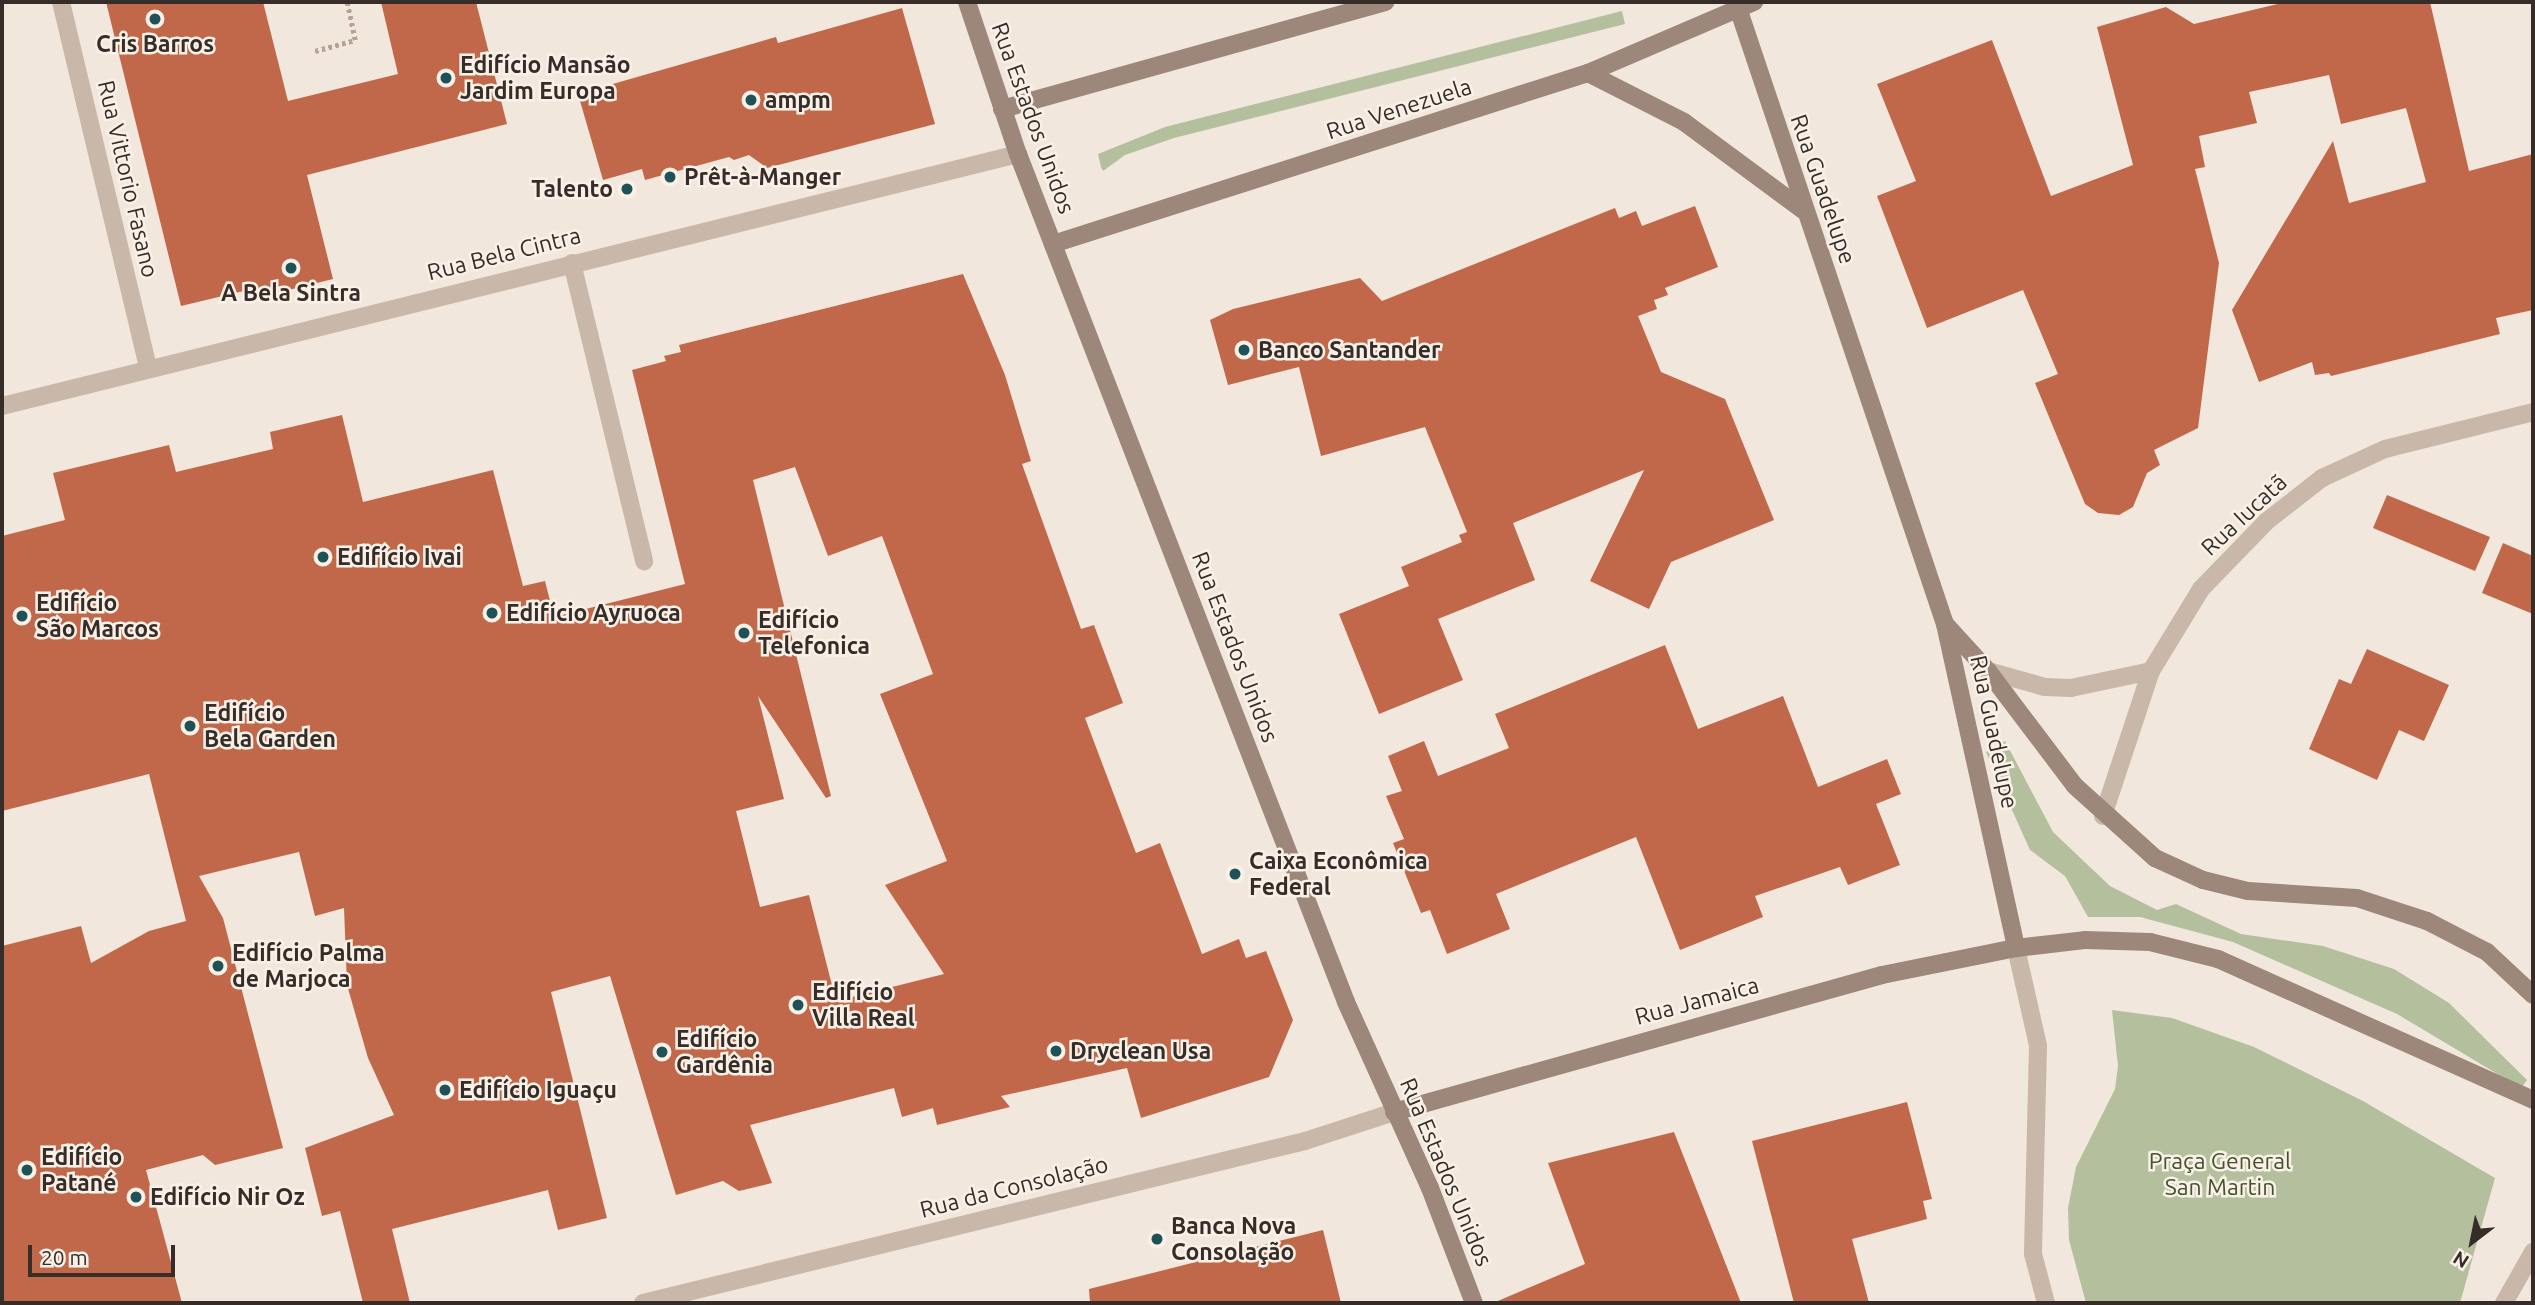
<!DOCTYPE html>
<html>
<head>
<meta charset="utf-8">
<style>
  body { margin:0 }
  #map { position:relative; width:2535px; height:1305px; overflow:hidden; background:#f1e7dc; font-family:Ubuntu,sans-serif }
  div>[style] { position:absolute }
  .green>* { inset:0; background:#b4c09d }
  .building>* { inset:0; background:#c1684a }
  .path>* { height:4.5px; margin-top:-2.25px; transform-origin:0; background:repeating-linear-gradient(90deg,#b5a293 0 3.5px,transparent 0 7px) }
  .lane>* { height:18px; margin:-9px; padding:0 9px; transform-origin:9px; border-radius:9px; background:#c9b8a9 }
  .street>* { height:18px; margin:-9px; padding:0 9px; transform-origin:9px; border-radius:9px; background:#c9b8a9 }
  .secondary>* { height:18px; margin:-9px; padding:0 9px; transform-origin:9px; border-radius:9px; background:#9c877a }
  .dots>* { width:19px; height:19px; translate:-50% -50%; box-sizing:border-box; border:4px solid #f9f1e8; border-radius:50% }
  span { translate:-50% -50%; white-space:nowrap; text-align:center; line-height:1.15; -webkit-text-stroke:5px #f9f1e8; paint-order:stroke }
  .poi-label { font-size:23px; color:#362d28; font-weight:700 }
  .left { translate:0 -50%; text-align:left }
  .right { translate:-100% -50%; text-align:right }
  .street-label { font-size:23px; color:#362d28 }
  .park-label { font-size:23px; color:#45532d }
  .frame { position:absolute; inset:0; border:4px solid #362d28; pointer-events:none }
  .north { position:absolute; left:2437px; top:1207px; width:70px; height:70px; -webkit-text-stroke:5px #f9f1e8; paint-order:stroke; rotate:212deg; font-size:19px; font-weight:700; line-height:28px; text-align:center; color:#362d28 }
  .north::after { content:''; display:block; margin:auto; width:24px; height:32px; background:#362d28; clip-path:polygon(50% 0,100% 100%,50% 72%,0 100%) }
  .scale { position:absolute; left:28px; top:1245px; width:147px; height:32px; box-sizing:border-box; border:4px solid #362d28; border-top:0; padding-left:9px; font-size:21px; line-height:24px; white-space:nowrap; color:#362d28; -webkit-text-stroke:5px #f9f1e8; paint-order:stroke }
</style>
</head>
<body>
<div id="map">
  <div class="green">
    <div style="clip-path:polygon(1622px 11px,1625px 24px,1174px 138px,1125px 155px,1103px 171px,1101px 167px,1098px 154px,1165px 127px)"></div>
    <div style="clip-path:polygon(2005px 741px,2053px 832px,2110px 886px,2157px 910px,2176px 904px,2241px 934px,2323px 946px,2394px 969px,2449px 1003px,2527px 1080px,2521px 1088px,2397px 1014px,2233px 942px,2140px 917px,2088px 917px,2065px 876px,2030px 850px,1986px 752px)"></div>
    <div style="clip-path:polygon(2112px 1010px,2172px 1018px,2254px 1047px,2363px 1101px,2495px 1178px,2460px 1303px,2086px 1303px,2069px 1240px,2068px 1208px,2076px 1167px,2115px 1089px,2118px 1066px)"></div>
  </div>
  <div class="building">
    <div style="clip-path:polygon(106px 2px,263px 2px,288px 101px,398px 74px,381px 2px,476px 2px,507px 124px,307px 175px,333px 279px,256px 298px,256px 288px,181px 306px)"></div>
    <div style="clip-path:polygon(2286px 2px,2430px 2px,2469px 171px,2533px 154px,2533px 310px,2496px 318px,2500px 334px,2331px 376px,2329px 373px,2315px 375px,2312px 362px,2259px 382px,2232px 310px,2333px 141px,2349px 203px,2426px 182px,2406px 108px,2341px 124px,2329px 75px,2249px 92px,2257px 123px,2199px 136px,2205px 167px,2195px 169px,2219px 263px,2198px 428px,2154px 450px,2160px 465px,2147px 473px,2133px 507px,2119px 515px,2098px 513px,2085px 504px,2035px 383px,2058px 374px,2023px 290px,1927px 328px,1877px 196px,1916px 181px,1877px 84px,1992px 40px,2051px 196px,2133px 165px,2097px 27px,2166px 7px,2194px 24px)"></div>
    <div style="clip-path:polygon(902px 8px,935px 124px,767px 168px,749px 155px,734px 160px,729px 157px,645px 180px,642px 169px,603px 180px,578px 94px,776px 37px,778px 43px)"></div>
    <div style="clip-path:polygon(1695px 206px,1718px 267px,1665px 288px,1668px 295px,1654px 300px,1657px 309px,1638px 316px,1661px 372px,1725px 399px,1774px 520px,1671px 562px,1649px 609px,1590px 581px,1644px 470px,1513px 523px,1535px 580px,1438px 619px,1463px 680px,1379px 714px,1339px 614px,1409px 586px,1401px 567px,1462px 542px,1459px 535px,1467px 532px,1425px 427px,1321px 456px,1299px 367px,1228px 385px,1210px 320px,1233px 309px,1360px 278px,1382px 301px,1615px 208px,1619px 218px,1636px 211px,1642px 226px)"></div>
    <div style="clip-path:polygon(evenodd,963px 274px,1005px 375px,1031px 461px,1022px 464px,1081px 629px,1094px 625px,1123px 703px,1085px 718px,1136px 853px,1160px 843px,1202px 954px,1239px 939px,1246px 958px,1266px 951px,1293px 1020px,1269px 1077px,1141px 1118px,1127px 1068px,1001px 1096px,1010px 1107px,937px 1125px,933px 1108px,902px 1117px,894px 1088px,750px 1125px,772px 1183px,739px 1191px,723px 1181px,676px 1195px,610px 976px,551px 992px,607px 1218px,558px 1230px,548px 1190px,392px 1229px,410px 1303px,363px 1303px,340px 1211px,322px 1216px,305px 1148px,394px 1115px,368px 1058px,347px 985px,344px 908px,315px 916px,299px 852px,199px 876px,223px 918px,283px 1148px,215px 1165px,203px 1155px,146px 1170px,182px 1303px,2px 1303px,2px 946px,81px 926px,91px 963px,149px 931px,186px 921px,149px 774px,2px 811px,2px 536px,65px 520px,53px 473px,169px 445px,176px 472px,273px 449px,270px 432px,342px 415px,363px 502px,493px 470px,523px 586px,545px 581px,554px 617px,685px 584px,632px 370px,666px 361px,664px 356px,681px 352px,679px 345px,963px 274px,795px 467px,828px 556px,882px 536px,933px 674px,880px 694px,947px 861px,885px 885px,944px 974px,836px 1001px,809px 895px,760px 907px,736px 811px,784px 799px,758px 696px,826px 798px,831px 796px,753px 480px,795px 467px)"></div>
    <div style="clip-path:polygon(2387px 495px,2490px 537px,2475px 571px,2373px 528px)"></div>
    <div style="clip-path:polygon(2503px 543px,2533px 556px,2533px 614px,2482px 593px)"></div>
    <div style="clip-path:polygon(1665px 645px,1698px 729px,1783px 696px,1818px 787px,1887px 759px,1901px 794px,1876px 804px,1900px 865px,1848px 885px,1840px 867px,1755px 896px,1763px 917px,1680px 950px,1636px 837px,1496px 894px,1510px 929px,1447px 954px,1430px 910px,1421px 913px,1393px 843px,1404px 839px,1386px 796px,1402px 791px,1388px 756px,1424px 741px,1438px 776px,1509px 748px,1495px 714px)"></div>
    <div style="clip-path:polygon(2367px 649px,2449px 685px,2424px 741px,2399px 730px,2377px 780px,2309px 749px,2339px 679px,2351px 684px)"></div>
    <div style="clip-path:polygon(1907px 1102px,1932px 1199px,1923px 1201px,1927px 1219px,1852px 1239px,1869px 1303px,1794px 1303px,1752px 1141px)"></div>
    <div style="clip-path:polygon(1674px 1132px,1741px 1303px,1493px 1303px,1585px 1264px,1548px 1163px)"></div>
    <div style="clip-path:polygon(1323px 1230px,1341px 1303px,1090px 1303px,1089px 1289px)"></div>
  </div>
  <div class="path">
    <div style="left:315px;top:51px;width:41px;rotate:-15.4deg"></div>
    <div style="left:355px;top:40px;width:39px;rotate:-102deg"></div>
  </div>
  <div class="lane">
    <div style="left:572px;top:263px;width:307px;rotate:76.4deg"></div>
  </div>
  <div class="street">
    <div style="left:61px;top:2px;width:376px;rotate:76.6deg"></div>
    <div style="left:2px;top:406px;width:1047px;rotate:-13.93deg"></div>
    <div style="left:1988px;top:671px;width:59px;rotate:15.7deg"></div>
    <div style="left:2045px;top:687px;width:26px;rotate:2deg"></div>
    <div style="left:2071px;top:688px;width:82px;rotate:-12deg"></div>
    <div style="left:2103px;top:816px;width:153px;rotate:-71.7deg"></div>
    <div style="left:2151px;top:671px;width:96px;rotate:-58.6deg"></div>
    <div style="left:2201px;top:589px;width:95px;rotate:-45.9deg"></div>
    <div style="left:2267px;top:521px;width:70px;rotate:-38deg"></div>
    <div style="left:2322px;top:478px;width:69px;rotate:-24.7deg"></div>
    <div style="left:2385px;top:449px;width:153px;rotate:-14deg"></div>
    <div style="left:2016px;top:948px;width:100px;rotate:77.3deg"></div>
    <div style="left:2038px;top:1046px;width:208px;rotate:91.4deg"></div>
    <div style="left:2033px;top:1254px;width:51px;rotate:75.1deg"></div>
    <div style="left:643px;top:1303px;width:682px;rotate:-13.75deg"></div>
    <div style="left:1305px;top:1141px;width:94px;rotate:-18deg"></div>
    <div style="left:2504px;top:1303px;width:59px;rotate:-60.4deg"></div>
  </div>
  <div class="secondary">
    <div style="left:967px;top:2px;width:160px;rotate:71.5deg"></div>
    <div style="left:1018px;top:154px;width:909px;rotate:68.85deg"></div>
    <div style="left:1346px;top:1002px;width:204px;rotate:65.7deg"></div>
    <div style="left:1430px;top:1188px;width:123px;rotate:69.1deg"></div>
    <div style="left:1736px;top:2px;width:656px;rotate:71.43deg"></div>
    <div style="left:1945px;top:624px;width:332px;rotate:77.6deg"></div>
    <div style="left:1588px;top:73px;width:108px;rotate:27deg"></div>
    <div style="left:1684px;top:122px;width:148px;rotate:36.5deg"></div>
    <div style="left:1002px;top:109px;width:398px;rotate:-15.6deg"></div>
    <div style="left:1053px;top:244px;width:562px;rotate:-17.73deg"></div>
    <div style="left:1588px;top:73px;width:181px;rotate:-23.2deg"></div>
    <div style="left:1946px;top:625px;width:62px;rotate:47.6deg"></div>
    <div style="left:1988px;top:671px;width:144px;rotate:52.9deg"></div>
    <div style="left:2075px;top:786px;width:108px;rotate:42deg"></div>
    <div style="left:2155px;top:858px;width:53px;rotate:24.6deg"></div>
    <div style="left:2203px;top:880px;width:46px;rotate:13.7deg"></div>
    <div style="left:2248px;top:891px;width:109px;rotate:3.7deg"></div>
    <div style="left:2357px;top:898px;width:74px;rotate:18.2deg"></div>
    <div style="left:2427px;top:921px;width:68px;rotate:27.3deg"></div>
    <div style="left:2487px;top:952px;width:63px;rotate:43.1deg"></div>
    <div style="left:1394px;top:1112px;width:507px;rotate:-15.68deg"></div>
    <div style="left:1882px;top:975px;width:137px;rotate:-11.4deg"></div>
    <div style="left:2016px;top:948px;width:69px;rotate:-6.6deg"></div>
    <div style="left:2085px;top:940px;width:65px;rotate:1.8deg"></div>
    <div style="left:2150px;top:942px;width:70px;rotate:14deg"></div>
    <div style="left:2218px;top:959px;width:345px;rotate:24.1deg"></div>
  </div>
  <div class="dots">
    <div style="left:155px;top:19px;background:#1f5256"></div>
    <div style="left:446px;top:78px;background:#1f5256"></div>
    <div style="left:751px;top:100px;background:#1f5256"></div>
    <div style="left:670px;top:177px;background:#1f5256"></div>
    <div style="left:627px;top:189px;background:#1f5256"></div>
    <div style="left:291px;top:268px;background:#1f5256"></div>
    <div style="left:1244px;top:350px;background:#1f5256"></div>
    <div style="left:323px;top:557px;background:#1f5256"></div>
    <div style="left:492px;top:613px;background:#1f5256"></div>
    <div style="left:22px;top:616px;background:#1f5256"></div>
    <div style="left:744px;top:633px;background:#1f5256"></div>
    <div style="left:190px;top:726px;background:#1f5256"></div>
    <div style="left:1235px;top:874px;background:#1f5256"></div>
    <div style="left:218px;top:966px;background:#1f5256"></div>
    <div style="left:798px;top:1005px;background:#1f5256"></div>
    <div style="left:1056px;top:1051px;background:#1f5256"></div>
    <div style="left:662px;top:1052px;background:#1f5256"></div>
    <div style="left:445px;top:1090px;background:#1f5256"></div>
    <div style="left:27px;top:1170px;background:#1f5256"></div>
    <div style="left:136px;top:1197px;background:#1f5256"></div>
    <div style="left:1157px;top:1239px;background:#1f5256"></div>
  </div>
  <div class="poi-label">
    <span style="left:155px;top:44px">Cris Barros</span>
    <span class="left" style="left:460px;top:78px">Edifício Mansão<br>Jardim Europa</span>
    <span class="left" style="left:765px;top:100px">ampm</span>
    <span class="left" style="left:684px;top:177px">Prêt-à-Manger</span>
    <span class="right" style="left:613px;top:189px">Talento</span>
    <span style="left:291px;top:293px">A Bela Sintra</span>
    <span class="left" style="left:1258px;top:350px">Banco Santander</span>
    <span class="left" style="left:337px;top:557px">Edifício Ivai</span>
    <span class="left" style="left:36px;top:616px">Edifício<br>São Marcos</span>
    <span class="left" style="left:506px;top:613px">Edifício Ayruoca</span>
    <span class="left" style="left:758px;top:633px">Edifício<br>Telefonica</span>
    <span class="left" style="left:204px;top:726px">Edifício<br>Bela Garden</span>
    <span class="left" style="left:1249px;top:874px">Caixa Econômica<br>Federal</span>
    <span class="left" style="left:232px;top:966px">Edifício Palma<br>de Marjoca</span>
    <span class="left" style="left:812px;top:1005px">Edifício<br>Villa Real</span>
    <span class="left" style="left:676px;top:1052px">Edifício<br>Gardênia</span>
    <span class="left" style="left:1070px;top:1051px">Dryclean Usa</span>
    <span class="left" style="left:459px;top:1090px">Edifício Iguaçu</span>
    <span class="left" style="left:41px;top:1170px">Edifício<br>Patané</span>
    <span class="left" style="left:150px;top:1197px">Edifício Nir Oz</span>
    <span class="left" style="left:1171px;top:1239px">Banca Nova<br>Consolação</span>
  </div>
  <div class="street-label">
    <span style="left:1399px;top:109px;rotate:-18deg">Rua Venezuela</span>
    <span style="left:1033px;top:118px;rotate:70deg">Rua Estados Unidos</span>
    <span style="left:128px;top:179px;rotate:77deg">Rua Vittorio Fasano</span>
    <span style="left:1823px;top:189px;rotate:71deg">Rua Guadelupe</span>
    <span style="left:504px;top:254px;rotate:-14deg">Rua Bela Cintra</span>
    <span style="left:2244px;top:515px;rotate:-43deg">Rua Iucatã</span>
    <span style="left:1235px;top:647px;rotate:69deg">Rua Estados Unidos</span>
    <span style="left:1994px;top:732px;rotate:78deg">Rua Guadelupe</span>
    <span style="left:1697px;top:1001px;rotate:-15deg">Rua Jamaica</span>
    <span style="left:1446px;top:1172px;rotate:67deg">Rua Estados Unidos</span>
    <span style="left:1014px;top:1187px;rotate:-14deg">Rua da Consolação</span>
  </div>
  <div class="park-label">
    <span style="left:2220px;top:1174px">Praça General<br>San Martin</span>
  </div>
  <div class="frame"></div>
  <div class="north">N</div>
  <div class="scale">20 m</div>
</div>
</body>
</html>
